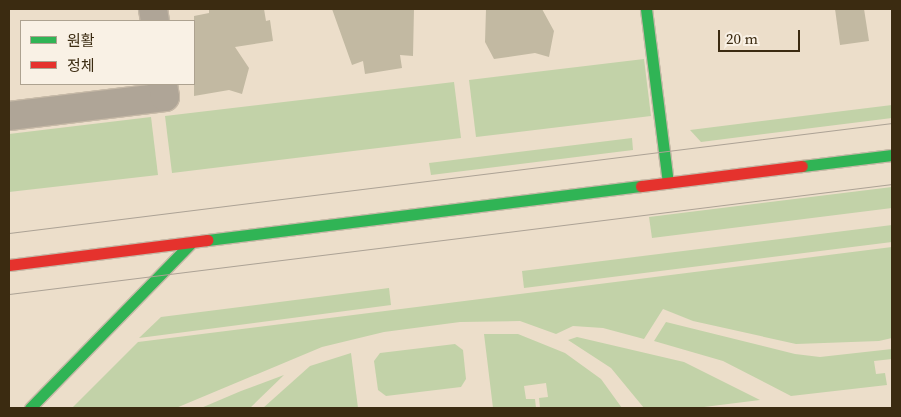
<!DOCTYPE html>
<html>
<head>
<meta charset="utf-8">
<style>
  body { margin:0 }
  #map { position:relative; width:901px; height:417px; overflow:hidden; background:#ecdeca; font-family:"Source Serif 4","Noto Sans KR",serif }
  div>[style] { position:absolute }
  .green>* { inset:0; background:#c2d2a8 }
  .building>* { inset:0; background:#c2b9a2 }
  .roads { filter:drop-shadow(1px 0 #c6b9a7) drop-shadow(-1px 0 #c6b9a7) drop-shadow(0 1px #c6b9a7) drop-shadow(0 -1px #c6b9a7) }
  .street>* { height:28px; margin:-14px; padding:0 14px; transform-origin:14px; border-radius:14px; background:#afa597 }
  .fast>* { height:11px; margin:-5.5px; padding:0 5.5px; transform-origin:5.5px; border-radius:5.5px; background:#30b455 }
  .jam>* { height:11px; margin:-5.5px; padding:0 5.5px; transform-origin:5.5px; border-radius:5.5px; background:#e5322d }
  .tram>* { height:1px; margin:-0.5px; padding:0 0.5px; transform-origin:0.5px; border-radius:0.5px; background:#aca295 }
  span { translate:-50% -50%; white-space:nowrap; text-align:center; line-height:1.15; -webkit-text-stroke:4.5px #f9f1e5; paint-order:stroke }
  .frame { position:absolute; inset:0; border:10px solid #3b2b11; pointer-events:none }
  .legend { position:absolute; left:20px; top:20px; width:175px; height:65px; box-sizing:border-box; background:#f9f1e5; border:1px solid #ada290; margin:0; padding:6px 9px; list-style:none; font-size:15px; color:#3b2b11 }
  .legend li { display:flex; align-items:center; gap:10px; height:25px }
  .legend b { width:25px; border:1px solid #ada290 }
  .scale { position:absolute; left:718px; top:30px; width:82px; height:22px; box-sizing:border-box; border:2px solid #3b2b11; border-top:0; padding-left:6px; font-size:15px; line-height:18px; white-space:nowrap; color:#3b2b11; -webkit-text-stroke:4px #f9f1e5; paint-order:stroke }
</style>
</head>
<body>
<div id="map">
  <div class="green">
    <div style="clip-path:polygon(644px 59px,651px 116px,476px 137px,469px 80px)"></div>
    <div style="clip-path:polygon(454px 82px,461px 138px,172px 173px,165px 116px)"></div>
    <div style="clip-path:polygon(892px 105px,892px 118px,701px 142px,690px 130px)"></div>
    <div style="clip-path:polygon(151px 117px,158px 175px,9px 192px,9px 134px)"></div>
    <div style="clip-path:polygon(632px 138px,633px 150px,431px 175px,429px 163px)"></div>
    <div style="clip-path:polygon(892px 187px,892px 208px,652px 238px,649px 217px)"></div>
    <div style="clip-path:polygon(892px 225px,892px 242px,524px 288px,522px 271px)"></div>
    <div style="clip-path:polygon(892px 247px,892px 338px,879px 341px,796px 344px,693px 321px,663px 309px,644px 339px,603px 328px,573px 326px,556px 334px,520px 321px,460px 322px,384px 332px,322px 347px,176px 408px,72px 408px,138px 342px)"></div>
    <div style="clip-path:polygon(389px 288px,391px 305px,139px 338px,161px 317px)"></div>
    <div style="clip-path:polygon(666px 322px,795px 354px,820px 357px,892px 349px,892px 359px,874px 361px,876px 374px,885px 373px,887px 385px,791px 396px,723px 361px,654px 341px)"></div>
    <div style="clip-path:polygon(484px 334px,518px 334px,565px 353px,601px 379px,622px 408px,540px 408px,539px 398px,548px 397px,546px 383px,524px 386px,526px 399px,535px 399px,536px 408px,493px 408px)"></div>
    <div style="clip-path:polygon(577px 337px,684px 362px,760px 400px,696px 408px,644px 408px,611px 368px,568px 340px)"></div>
    <div style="clip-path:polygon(455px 344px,463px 350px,466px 379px,461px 387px,386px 396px,378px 390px,374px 361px,380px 353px)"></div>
    <div style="clip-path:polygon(351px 353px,358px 408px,263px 408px,310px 366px)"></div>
    <div style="clip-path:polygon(284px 375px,250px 408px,201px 408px,241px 391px)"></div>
  </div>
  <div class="building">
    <div style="clip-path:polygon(209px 9px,264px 9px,266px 21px,270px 20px,273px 41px,235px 47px,249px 68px,242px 94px,229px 90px,194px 96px,194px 16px,209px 13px)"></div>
    <div style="clip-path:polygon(332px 9px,414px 9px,413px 56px,400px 55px,402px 68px,365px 74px,363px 61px,352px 65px)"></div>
    <div style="clip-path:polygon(486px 9px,542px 9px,554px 31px,549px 57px,535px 53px,494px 59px,485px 42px)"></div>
    <div style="clip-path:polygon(835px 9px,864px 9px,869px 41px,840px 45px)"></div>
  </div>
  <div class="roads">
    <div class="street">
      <div style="left:153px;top:9px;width:12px;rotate:81deg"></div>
      <div style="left:9px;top:116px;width:157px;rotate:-6.9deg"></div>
      <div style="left:165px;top:97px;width:13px;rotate:-99deg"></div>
    </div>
    <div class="fast">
      <div style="left:646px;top:9px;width:175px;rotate:82.8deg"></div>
      <div style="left:802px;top:166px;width:91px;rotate:-7deg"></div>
      <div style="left:207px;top:240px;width:437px;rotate:-7.1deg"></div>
      <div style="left:30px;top:408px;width:229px;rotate:-45.7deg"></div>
    </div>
    <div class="jam">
      <div style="left:641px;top:186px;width:162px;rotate:-7.1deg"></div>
      <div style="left:9px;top:265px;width:200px;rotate:-7.2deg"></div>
    </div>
  </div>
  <div class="tram">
    <div style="left:9px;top:233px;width:890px;rotate:-7.1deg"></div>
    <div style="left:9px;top:294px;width:890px;rotate:-7.1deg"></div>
  </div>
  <div class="frame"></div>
  <ul class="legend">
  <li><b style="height:6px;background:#30b455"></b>원활</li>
  <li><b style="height:6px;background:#e5322d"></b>정체</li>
  </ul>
  <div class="scale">20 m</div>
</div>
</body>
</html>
